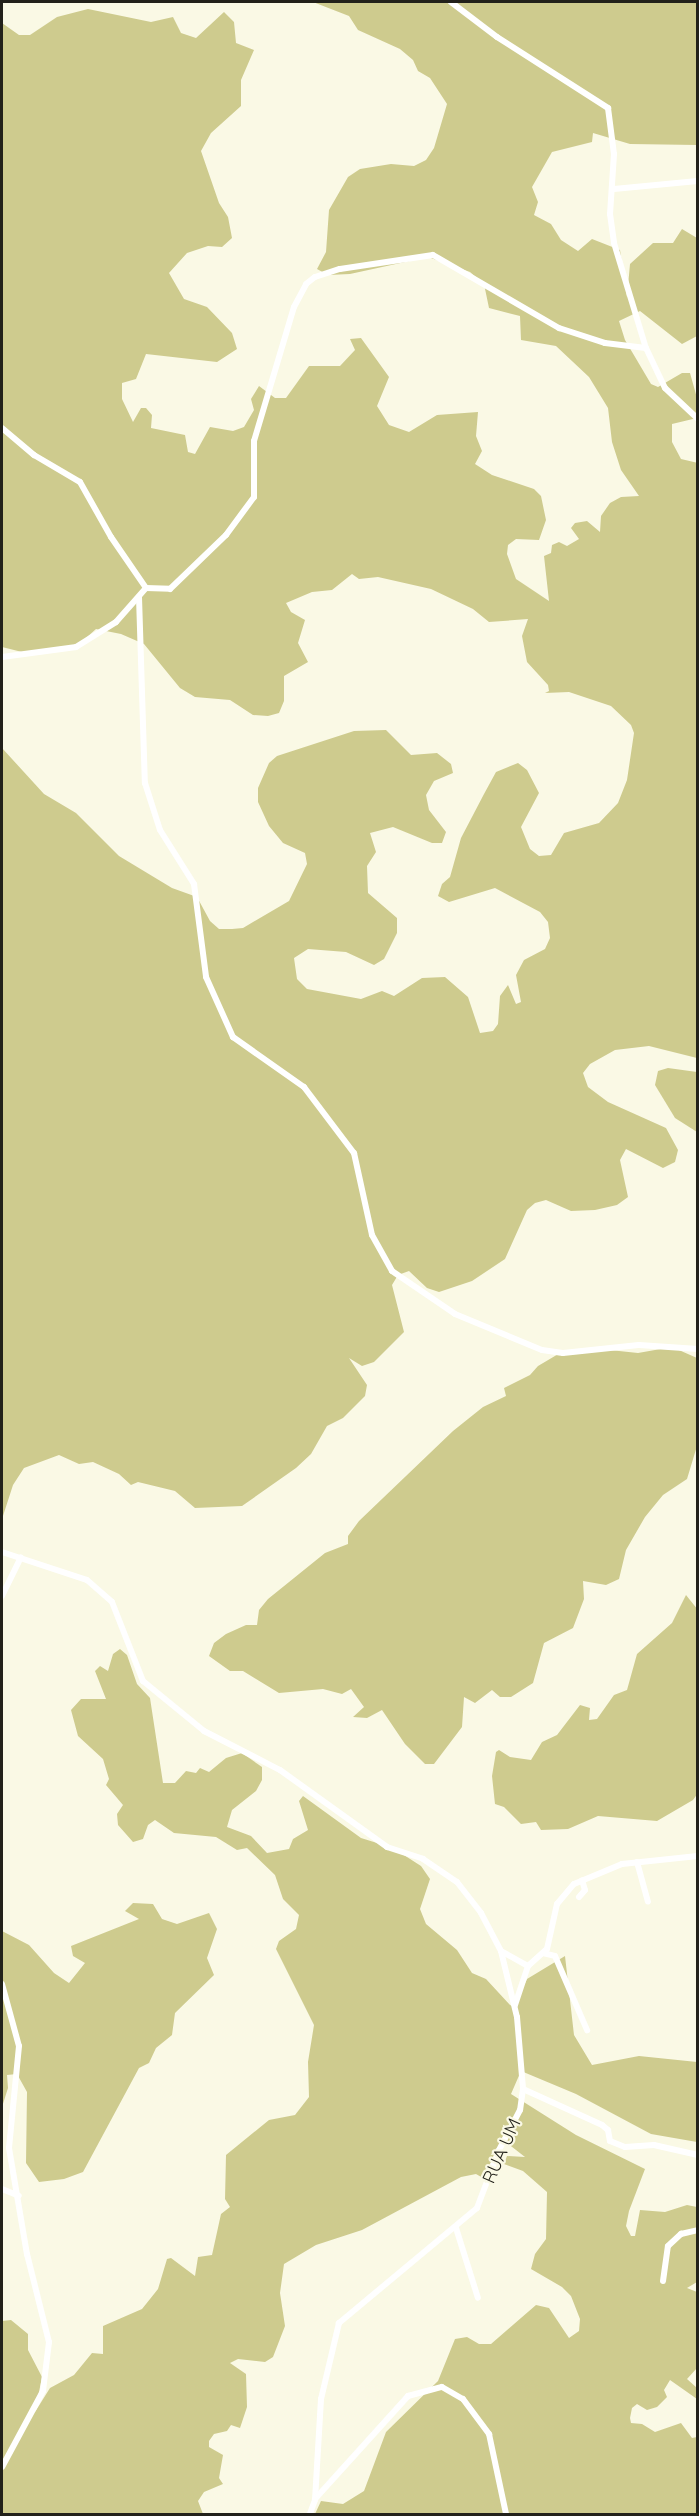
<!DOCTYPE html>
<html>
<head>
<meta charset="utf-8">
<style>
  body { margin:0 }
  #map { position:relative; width:699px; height:2516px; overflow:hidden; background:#faf9e5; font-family:Quicksand,sans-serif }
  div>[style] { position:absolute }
  .green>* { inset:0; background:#cecb8e }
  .minor>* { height:6px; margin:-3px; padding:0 3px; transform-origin:3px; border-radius:3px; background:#fff }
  span { translate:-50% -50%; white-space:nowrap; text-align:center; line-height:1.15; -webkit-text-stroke:4.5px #faf9e5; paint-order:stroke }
  .street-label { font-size:18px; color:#22211a }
  .frame { position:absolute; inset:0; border:3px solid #22211a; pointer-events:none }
</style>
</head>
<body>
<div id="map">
  <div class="green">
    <div style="clip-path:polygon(313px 2px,697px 2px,697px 145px,630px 144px,593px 133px,592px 142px,552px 152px,532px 187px,538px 202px,534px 215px,551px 224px,561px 240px,578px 251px,592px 239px,620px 250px,627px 297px,630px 264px,653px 243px,673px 243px,682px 229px,697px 238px,697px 336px,682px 344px,640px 311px,619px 321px,625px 340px,651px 384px,658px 387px,682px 373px,690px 373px,697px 398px,697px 418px,672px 424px,672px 442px,681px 459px,698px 463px,697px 1058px,649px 1046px,615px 1050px,590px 1064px,583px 1073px,588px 1087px,608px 1102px,666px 1128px,678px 1150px,675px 1162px,663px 1168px,626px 1149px,620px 1160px,628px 1197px,617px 1205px,595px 1210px,571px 1211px,546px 1200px,535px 1203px,527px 1210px,505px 1259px,472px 1281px,439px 1292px,427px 1288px,409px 1271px,398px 1275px,392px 1285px,404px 1332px,374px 1362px,362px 1366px,349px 1358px,367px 1385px,365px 1396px,343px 1418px,327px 1426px,311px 1454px,296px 1468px,242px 1506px,195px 1508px,175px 1491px,138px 1482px,131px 1485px,119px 1474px,93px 1462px,79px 1464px,59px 1455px,24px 1468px,13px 1485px,2px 1519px,2px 1541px,2px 748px,44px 794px,76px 813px,119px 856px,172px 888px,197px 897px,210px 921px,219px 929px,232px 929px,243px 928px,289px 901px,307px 864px,305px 853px,283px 843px,269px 826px,258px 802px,258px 788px,269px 763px,277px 756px,354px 731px,386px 730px,411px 755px,437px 753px,451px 764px,453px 773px,434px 781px,426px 795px,429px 810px,446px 832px,442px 843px,432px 843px,393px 827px,370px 833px,376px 852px,367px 866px,368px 893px,397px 918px,397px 933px,384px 959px,374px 965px,346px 952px,308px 949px,294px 958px,297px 979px,307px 989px,361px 999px,382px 991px,394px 996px,422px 978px,445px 977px,468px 997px,480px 1033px,493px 1031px,498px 1024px,500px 996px,508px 985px,516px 1004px,521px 1002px,516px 975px,524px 960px,545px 949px,550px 938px,548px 922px,540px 912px,495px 888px,449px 902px,438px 896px,442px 884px,450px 877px,461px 838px,484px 794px,496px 772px,518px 763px,527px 770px,539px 793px,521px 827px,530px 849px,539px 856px,551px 855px,564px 833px,599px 823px,618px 803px,627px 780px,634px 733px,631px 725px,611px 706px,569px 692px,545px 693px,549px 691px,548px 685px,527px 662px,522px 636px,528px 619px,489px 622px,473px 609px,431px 589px,378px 577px,359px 579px,352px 574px,332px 590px,312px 592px,286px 603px,291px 612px,305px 620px,298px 643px,308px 662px,284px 676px,284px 701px,279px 713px,268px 716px,253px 715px,230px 700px,195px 697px,180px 688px,144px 644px,121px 634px,96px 629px,76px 647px,22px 652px,2px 647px,2px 23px,19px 35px,30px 35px,57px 17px,88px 9px,151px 22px,173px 17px,181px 33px,196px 38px,224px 12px,234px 22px,236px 43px,254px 50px,241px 80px,241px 106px,211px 133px,201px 151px,219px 203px,228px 217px,232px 238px,222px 247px,208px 246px,187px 253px,169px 273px,184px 299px,207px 307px,232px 333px,237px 349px,217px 362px,146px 354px,136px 379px,122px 383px,122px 399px,133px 422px,141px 408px,146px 408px,152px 415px,151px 428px,185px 435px,188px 452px,195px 454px,210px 427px,233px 431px,244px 427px,254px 410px,251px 399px,259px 386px,275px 398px,286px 398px,309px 366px,340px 366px,355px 350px,350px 339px,361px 338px,389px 377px,377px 406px,389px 425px,409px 432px,437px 415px,478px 412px,476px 436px,482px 451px,475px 464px,492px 475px,534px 489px,541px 496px,546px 520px,539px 540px,516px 539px,508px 545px,507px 554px,516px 579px,549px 601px,544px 556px,551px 553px,552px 545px,559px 542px,567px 546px,579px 539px,571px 528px,575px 523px,587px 521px,600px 532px,601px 516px,610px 503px,621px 497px,639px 496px,621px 470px,612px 442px,608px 408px,589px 377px,556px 346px,521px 340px,520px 316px,489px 308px,484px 284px,470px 272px,428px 257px,350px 274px,328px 275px,317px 269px,326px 252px,329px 210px,348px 177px,360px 169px,391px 164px,414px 166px,426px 160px,434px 148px,447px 104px,430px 78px,418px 71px,413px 60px,400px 49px,358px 30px,349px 16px)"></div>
    <div style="clip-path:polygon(668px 1068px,697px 1072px,697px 1132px,675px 1118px,655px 1085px,658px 1071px)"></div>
    <div style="clip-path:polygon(672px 1347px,697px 1358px,697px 1446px,687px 1479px,663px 1495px,645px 1517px,626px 1550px,619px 1579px,606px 1585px,583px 1581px,584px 1599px,573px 1628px,544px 1643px,533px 1683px,511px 1697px,500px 1697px,492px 1690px,475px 1703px,464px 1697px,462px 1727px,434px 1764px,425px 1764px,405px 1744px,382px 1710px,367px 1718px,353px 1717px,364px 1707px,351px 1689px,342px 1694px,323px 1689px,279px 1693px,243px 1671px,230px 1671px,209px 1656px,214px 1643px,226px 1634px,246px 1625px,257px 1625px,259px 1610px,268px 1599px,325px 1553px,348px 1544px,348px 1536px,359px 1521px,453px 1431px,483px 1407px,506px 1396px,504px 1388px,530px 1375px,538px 1366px,560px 1353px,600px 1349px,638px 1353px)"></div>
    <div style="clip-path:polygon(686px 1595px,698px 1610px,698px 1793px,693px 1800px,657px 1821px,598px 1816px,568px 1829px,541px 1830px,536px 1822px,521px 1824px,504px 1807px,495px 1804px,492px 1776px,496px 1752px,499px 1750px,510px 1757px,531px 1760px,542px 1742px,557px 1735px,580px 1705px,590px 1708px,589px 1720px,597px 1719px,614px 1695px,627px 1690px,637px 1654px,672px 1623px)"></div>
    <div style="clip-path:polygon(120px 1649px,127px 1655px,137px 1684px,150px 1698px,163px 1783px,175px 1783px,186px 1771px,196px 1773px,200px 1768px,209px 1772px,226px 1758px,242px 1753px,262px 1767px,262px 1780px,256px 1791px,232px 1810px,227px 1827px,251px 1836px,267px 1853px,289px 1849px,293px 1839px,308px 1830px,299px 1801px,303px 1796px,361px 1838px,393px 1848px,421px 1866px,430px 1879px,420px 1909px,426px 1924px,457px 1950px,472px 1973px,486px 1979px,510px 2005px,514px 2007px,527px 1979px,565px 1956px,574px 2035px,592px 2065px,639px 2056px,697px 2062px,697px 2142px,651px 2134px,576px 2094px,521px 2071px,511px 2094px,576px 2135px,645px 2169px,629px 2211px,626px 2226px,631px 2236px,635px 2236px,640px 2210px,665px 2212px,687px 2205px,697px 2207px,697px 2282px,687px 2288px,697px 2292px,697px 2368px,687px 2379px,697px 2388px,697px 2399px,670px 2380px,664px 2390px,667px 2397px,657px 2407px,647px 2410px,637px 2404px,632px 2408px,630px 2418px,631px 2423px,642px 2424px,655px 2432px,681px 2423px,692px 2438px,697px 2437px,697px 2514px,315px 2514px,321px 2501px,343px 2504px,364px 2491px,386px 2432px,438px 2381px,455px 2339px,467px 2337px,479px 2344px,491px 2344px,536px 2305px,549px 2308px,569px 2338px,579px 2331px,580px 2319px,571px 2296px,562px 2287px,531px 2269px,535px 2254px,546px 2239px,547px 2192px,523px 2171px,504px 2164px,507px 2156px,525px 2157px,502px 2139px,483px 2178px,476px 2174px,461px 2177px,362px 2230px,316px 2245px,284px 2264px,280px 2293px,285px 2326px,273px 2357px,265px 2362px,238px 2359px,230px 2363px,246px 2374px,247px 2407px,240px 2428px,231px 2425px,227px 2431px,214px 2434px,209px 2441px,209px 2447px,223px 2455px,219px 2478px,223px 2484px,204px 2492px,198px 2501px,203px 2514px,2px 2514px,2px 2321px,11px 2320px,28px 2334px,28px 2350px,42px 2377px,35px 2412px,50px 2388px,74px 2375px,92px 2353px,103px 2354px,103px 2326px,142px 2309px,158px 2289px,167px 2259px,171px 2258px,195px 2276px,198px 2257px,212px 2255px,221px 2214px,230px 2207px,225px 2199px,226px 2155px,269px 2120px,295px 2115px,309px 2097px,308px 2062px,314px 2025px,276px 1949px,279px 1941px,296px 1929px,299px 1915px,283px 1899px,275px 1875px,247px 1848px,237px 1850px,216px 1837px,174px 1833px,155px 1820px,148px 1825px,143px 1839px,133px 1842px,118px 1825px,117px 1814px,123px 1805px,106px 1785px,109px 1779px,103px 1759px,78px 1736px,71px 1710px,81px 1699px,106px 1699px,95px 1671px,100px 1666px,108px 1671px,113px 1654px)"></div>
    <div style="clip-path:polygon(133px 1903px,153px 1904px,162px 1919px,177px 1924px,209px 1913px,217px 1929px,207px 1958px,214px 1975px,175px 2013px,172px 2035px,156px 2048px,149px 2063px,139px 2068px,83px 2172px,64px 2179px,39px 2182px,26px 2163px,27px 2092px,17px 2074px,7px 2075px,8px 2088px,2px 2107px,2px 1931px,29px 1945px,54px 1973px,69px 1983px,85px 1963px,73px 1956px,71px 1946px,139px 1919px,125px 1911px)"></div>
  </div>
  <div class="minor">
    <div style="left:451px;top:2px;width:58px;rotate:37.3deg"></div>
    <div style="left:497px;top:37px;width:132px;rotate:32.6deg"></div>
    <div style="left:608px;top:108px;width:46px;rotate:82.6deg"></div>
    <div style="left:614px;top:154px;width:60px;rotate:93.8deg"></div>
    <div style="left:610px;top:214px;width:29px;rotate:82deg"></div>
    <div style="left:614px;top:243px;width:110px;rotate:73.1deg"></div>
    <div style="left:646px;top:348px;width:44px;rotate:64.6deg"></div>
    <div style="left:665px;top:388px;width:45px;rotate:43.2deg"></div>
    <div style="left:614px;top:189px;width:84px;rotate:-5.4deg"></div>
    <div style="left:2px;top:428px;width:42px;rotate:40.2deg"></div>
    <div style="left:34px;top:455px;width:53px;rotate:30.4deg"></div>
    <div style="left:80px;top:482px;width:63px;rotate:60.6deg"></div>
    <div style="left:111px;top:537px;width:62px;rotate:55.5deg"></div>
    <div style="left:146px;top:588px;width:24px;rotate:2deg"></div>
    <div style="left:170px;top:589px;width:78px;rotate:-44deg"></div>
    <div style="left:226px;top:535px;width:47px;rotate:-53.6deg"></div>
    <div style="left:254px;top:497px;width:56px;rotate:-90deg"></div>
    <div style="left:254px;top:441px;width:140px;rotate:-73.4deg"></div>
    <div style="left:294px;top:307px;width:26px;rotate:-62deg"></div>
    <div style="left:306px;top:284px;width:11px;rotate:-38deg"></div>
    <div style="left:315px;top:277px;width:26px;rotate:-18deg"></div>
    <div style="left:340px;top:269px;width:94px;rotate:-8.6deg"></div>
    <div style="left:433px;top:255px;width:146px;rotate:30.1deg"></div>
    <div style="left:559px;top:328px;width:48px;rotate:18.1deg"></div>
    <div style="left:605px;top:343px;width:41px;rotate:7deg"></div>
    <div style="left:139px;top:597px;width:186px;rotate:88.2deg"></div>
    <div style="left:145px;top:783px;width:49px;rotate:72.3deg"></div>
    <div style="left:160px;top:830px;width:64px;rotate:57.8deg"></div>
    <div style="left:194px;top:884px;width:94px;rotate:82.6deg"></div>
    <div style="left:206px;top:977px;width:66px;rotate:65.8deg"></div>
    <div style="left:233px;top:1037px;width:87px;rotate:35.2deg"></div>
    <div style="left:304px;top:1087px;width:83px;rotate:52.9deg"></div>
    <div style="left:354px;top:1153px;width:84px;rotate:77.6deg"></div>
    <div style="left:372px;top:1235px;width:41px;rotate:60.9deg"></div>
    <div style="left:392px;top:1271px;width:76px;rotate:34.3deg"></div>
    <div style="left:455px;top:1314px;width:94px;rotate:22.5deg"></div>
    <div style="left:542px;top:1350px;width:21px;rotate:8deg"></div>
    <div style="left:563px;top:1353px;width:76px;rotate:-6deg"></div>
    <div style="left:639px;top:1345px;width:59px;rotate:3.9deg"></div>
    <div style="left:2px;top:657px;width:75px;rotate:-7.7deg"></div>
    <div style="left:76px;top:647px;width:47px;rotate:-32deg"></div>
    <div style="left:116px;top:622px;width:45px;rotate:-48.6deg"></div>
    <div style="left:2px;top:1552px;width:89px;rotate:18.2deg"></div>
    <div style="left:87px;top:1580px;width:33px;rotate:41deg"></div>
    <div style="left:112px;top:1602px;width:85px;rotate:68.6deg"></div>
    <div style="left:143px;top:1681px;width:79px;rotate:39.3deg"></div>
    <div style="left:204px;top:1731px;width:85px;rotate:27.2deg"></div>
    <div style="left:280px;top:1770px;width:132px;rotate:35.7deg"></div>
    <div style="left:387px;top:1847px;width:38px;rotate:18deg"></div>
    <div style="left:423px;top:1859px;width:41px;rotate:34.1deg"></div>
    <div style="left:457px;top:1882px;width:39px;rotate:52deg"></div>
    <div style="left:481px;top:1913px;width:43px;rotate:62.2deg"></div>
    <div style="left:501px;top:1951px;width:68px;rotate:76.4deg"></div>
    <div style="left:517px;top:2017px;width:72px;rotate:85.2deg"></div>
    <div style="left:523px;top:2089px;width:21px;rotate:98deg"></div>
    <div style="left:520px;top:2110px;width:45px;rotate:117.7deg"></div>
    <div style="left:499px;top:2150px;width:62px;rotate:110.8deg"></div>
    <div style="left:477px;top:2208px;width:180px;rotate:140.2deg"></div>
    <div style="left:339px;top:2323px;width:78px;rotate:103.3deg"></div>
    <div style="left:321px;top:2399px;width:101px;rotate:93.4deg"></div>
    <div style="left:315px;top:2500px;width:15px;rotate:110deg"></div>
    <div style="left:2px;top:1596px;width:43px;rotate:-64deg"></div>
    <div style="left:637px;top:1862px;width:41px;rotate:74.6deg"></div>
    <div style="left:579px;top:1897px;width:9px;rotate:-49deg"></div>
    <div style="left:585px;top:1890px;width:10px;rotate:-107deg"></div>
    <div style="left:501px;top:1951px;width:31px;rotate:29deg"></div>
    <div style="left:543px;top:1953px;width:12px;rotate:14deg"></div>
    <div style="left:555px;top:1956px;width:81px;rotate:66.6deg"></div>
    <div style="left:528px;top:1966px;width:25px;rotate:-42deg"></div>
    <div style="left:547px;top:1949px;width:46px;rotate:-77.5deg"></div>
    <div style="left:557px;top:1904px;width:26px;rotate:-50deg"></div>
    <div style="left:574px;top:1884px;width:52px;rotate:-22.6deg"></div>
    <div style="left:622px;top:1864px;width:76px;rotate:-6deg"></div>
    <div style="left:2px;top:1984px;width:64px;rotate:74.7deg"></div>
    <div style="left:19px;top:2046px;width:102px;rotate:95.6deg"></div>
    <div style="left:9px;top:2148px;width:108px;rotate:80.4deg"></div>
    <div style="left:27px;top:2254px;width:91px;rotate:76deg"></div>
    <div style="left:49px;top:2342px;width:49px;rotate:97deg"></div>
    <div style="left:43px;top:2391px;width:86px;rotate:118.3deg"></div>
    <div style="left:515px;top:2005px;width:41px;rotate:-71.6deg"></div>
    <div style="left:523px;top:2089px;width:87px;rotate:24.5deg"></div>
    <div style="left:602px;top:2125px;width:8px;rotate:40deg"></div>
    <div style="left:608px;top:2130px;width:11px;rotate:80deg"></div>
    <div style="left:610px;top:2141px;width:16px;rotate:22deg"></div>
    <div style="left:625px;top:2147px;width:29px;rotate:-4deg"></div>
    <div style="left:654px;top:2145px;width:45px;rotate:12.8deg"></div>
    <div style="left:2px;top:2189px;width:18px;rotate:22deg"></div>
    <div style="left:456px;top:2228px;width:73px;rotate:72.6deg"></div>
    <div style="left:663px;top:2281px;width:35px;rotate:-82deg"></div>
    <div style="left:668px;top:2246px;width:18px;rotate:-43deg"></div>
    <div style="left:681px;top:2234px;width:17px;rotate:-13deg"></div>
    <div style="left:315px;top:2499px;width:139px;rotate:-47.9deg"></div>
    <div style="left:408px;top:2396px;width:35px;rotate:-15deg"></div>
    <div style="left:442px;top:2387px;width:24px;rotate:30deg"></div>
    <div style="left:463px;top:2399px;width:44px;rotate:53.4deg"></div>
    <div style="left:489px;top:2434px;width:82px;rotate:78deg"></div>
  </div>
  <div class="street-label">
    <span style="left:502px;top:2151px;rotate:-66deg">RUA UM</span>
  </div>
  <div class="frame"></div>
</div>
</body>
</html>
